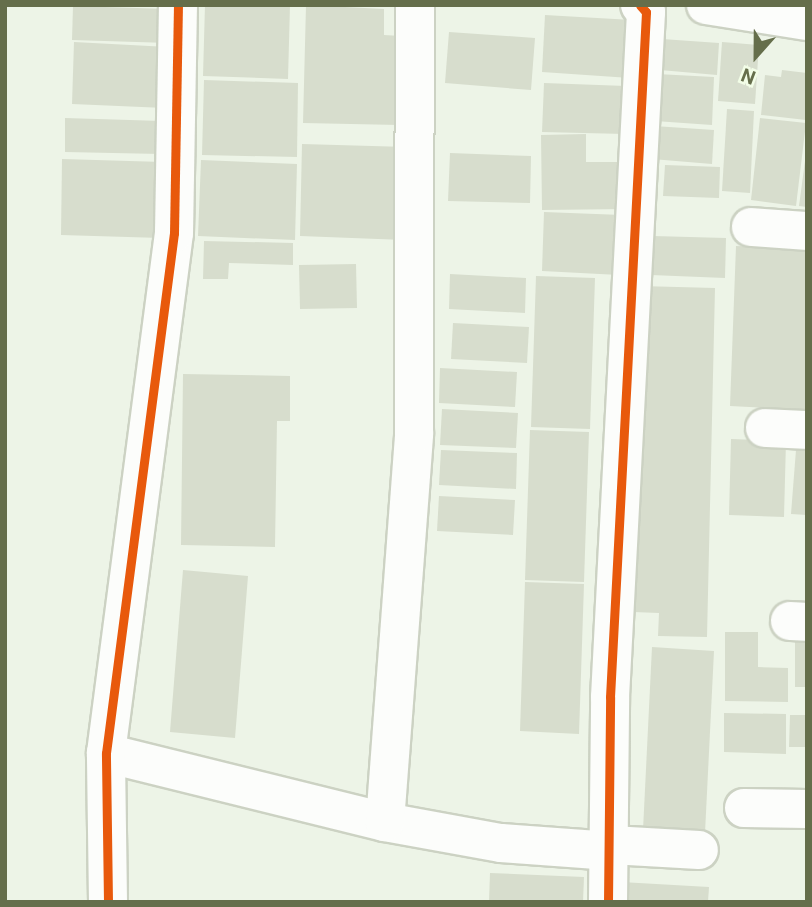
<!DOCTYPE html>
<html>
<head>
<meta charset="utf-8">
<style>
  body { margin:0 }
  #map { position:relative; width:812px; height:907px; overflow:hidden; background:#edf4e7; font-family:Roboto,sans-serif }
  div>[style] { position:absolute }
  .building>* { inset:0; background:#d7ddcd }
  .roads { filter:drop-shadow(2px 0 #ccd2c3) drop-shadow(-2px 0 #ccd2c3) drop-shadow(0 2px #ccd2c3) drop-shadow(0 -2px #ccd2c3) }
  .minor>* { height:38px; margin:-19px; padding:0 19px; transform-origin:19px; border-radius:19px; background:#fcfdfb }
  .cycleway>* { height:9px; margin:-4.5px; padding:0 4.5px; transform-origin:4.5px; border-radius:4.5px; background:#e8590c }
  span { translate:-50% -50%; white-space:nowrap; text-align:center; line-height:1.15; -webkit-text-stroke:6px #f2fde7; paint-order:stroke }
  .frame { position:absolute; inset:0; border:7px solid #656e4b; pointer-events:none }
  .north { position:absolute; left:721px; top:21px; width:70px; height:70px; -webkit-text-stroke:5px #f2fde7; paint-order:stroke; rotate:201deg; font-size:19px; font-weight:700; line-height:28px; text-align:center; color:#656e4b }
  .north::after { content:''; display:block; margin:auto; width:24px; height:32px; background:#656e4b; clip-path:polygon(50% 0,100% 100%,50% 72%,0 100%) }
</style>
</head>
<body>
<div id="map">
  <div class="building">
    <div style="clip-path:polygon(205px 5px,290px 5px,288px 79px,203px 76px)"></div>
    <div style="clip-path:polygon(306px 5px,384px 9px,384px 35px,401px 36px,399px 125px,303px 123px)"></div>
    <div style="clip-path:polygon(73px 6px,169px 9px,169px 43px,72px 40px)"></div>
    <div style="clip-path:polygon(545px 15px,632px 20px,630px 78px,542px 72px)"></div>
    <div style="clip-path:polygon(449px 32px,535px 38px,531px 90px,445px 83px)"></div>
    <div style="clip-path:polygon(662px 39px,719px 43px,717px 75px,660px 70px)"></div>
    <div style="clip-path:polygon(74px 42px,168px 47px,165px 108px,72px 104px)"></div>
    <div style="clip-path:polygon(722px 42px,759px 45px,755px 104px,718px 101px)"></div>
    <div style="clip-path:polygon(782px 70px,807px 73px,806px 120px,761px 115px,765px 75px,781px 77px)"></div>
    <div style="clip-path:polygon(657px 74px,714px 77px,712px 125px,655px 121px)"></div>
    <div style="clip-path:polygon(204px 80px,298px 83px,297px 157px,202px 155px)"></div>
    <div style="clip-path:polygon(544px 83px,626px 86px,625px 134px,542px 132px)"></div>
    <div style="clip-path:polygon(727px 109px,754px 111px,750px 193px,722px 191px)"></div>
    <div style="clip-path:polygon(65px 118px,162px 121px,161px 154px,65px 152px)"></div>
    <div style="clip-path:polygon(760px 118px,806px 123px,796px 206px,751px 200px)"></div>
    <div style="clip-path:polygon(654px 126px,714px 130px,712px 164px,652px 159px)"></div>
    <div style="clip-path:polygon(586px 134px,586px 162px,625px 162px,626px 209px,542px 210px,541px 135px)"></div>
    <div style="clip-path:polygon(302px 144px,407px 147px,404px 240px,300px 236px)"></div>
    <div style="clip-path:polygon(450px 153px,531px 156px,530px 203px,448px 201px)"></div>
    <div style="clip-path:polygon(62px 159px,163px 162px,161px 238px,61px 235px)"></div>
    <div style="clip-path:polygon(201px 160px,297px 164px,295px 240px,198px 236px)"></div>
    <div style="clip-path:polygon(805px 161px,807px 161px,807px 207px,799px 206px)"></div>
    <div style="clip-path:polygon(665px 165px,720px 167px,719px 198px,663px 196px)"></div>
    <div style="clip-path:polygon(544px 212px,622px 215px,619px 275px,542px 271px)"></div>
    <div style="clip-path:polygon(653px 236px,726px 238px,725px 278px,651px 275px)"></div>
    <div style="clip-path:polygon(204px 241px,293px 243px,293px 265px,229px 263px,228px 279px,203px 279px)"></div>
    <div style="clip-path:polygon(736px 246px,807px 249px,807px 410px,730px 406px)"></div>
    <div style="clip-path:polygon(356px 264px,357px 308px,300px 309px,299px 265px)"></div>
    <div style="clip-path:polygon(450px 274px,526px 278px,525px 313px,449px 309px)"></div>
    <div style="clip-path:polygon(536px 276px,595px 278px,590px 429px,531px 427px)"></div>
    <div style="clip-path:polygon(640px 286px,715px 288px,707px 637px,658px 636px,659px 613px,633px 612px)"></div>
    <div style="clip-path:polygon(453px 323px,529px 327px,527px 363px,451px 359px)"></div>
    <div style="clip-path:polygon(440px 368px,517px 372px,515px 407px,439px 403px)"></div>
    <div style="clip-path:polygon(183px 374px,290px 376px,290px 421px,277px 421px,275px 547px,181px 545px)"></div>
    <div style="clip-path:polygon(442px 409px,518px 413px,516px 448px,440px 445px)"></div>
    <div style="clip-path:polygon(530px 430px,589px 432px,584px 582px,525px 580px)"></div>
    <div style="clip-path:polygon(797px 437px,807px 437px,807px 515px,791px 514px)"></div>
    <div style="clip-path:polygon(731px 439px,786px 441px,784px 517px,729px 515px)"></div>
    <div style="clip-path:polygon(441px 450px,517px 453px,516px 489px,439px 485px)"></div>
    <div style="clip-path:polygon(439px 496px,515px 500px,513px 535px,437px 531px)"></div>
    <div style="clip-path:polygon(183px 570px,248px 576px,235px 738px,170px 732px)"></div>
    <div style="clip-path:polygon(525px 582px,584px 584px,579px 734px,520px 731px)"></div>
    <div style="clip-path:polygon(795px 631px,807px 631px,807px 687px,795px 687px)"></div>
    <div style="clip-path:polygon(725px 632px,758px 632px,758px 667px,788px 668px,788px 702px,725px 701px)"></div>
    <div style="clip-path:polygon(652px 647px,714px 651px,705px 833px,643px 830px)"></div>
    <div style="clip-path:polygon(724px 713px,786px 714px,786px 754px,724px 752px)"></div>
    <div style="clip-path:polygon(790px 715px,807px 715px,807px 747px,789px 747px)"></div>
    <div style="clip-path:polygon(490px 873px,584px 877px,583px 902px,489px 902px)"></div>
    <div style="clip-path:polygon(621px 882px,709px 887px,708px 902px,620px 902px)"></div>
  </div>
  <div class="roads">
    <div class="minor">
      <div style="left:706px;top:5px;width:102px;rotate:9deg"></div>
      <div style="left:751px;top:227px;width:56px;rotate:4.1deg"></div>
      <div style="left:765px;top:428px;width:42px;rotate:2.7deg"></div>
      <div style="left:790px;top:621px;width:17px;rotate:3deg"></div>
      <div style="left:106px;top:753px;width:287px;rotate:13.9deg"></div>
      <div style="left:385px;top:822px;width:118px;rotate:10.3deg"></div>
      <div style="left:501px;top:843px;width:110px;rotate:4.2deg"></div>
      <div style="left:744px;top:808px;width:63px;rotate:0.9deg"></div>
      <div style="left:385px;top:822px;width:389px;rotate:-85.7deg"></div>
      <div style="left:414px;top:434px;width:429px;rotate:-89.9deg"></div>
      <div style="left:611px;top:845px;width:88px;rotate:3.3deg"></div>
      <div style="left:108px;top:902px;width:149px;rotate:-90.8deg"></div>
      <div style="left:106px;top:753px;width:524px;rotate:-82.55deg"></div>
      <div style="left:174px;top:233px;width:228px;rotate:-89deg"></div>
      <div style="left:608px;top:902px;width:205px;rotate:-89.4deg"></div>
      <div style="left:610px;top:697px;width:686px;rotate:-86.99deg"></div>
      <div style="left:646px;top:12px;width:9px;rotate:-131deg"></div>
    </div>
  </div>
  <div class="cycleway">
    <div style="left:108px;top:902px;width:149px;rotate:-90.8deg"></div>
    <div style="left:106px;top:753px;width:524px;rotate:-82.55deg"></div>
    <div style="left:174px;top:233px;width:228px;rotate:-89deg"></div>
    <div style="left:608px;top:902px;width:205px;rotate:-89.4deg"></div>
    <div style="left:610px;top:697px;width:686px;rotate:-86.99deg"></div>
    <div style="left:646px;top:12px;width:9px;rotate:-131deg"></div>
  </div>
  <div class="frame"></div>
  <div class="north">N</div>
</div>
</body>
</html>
